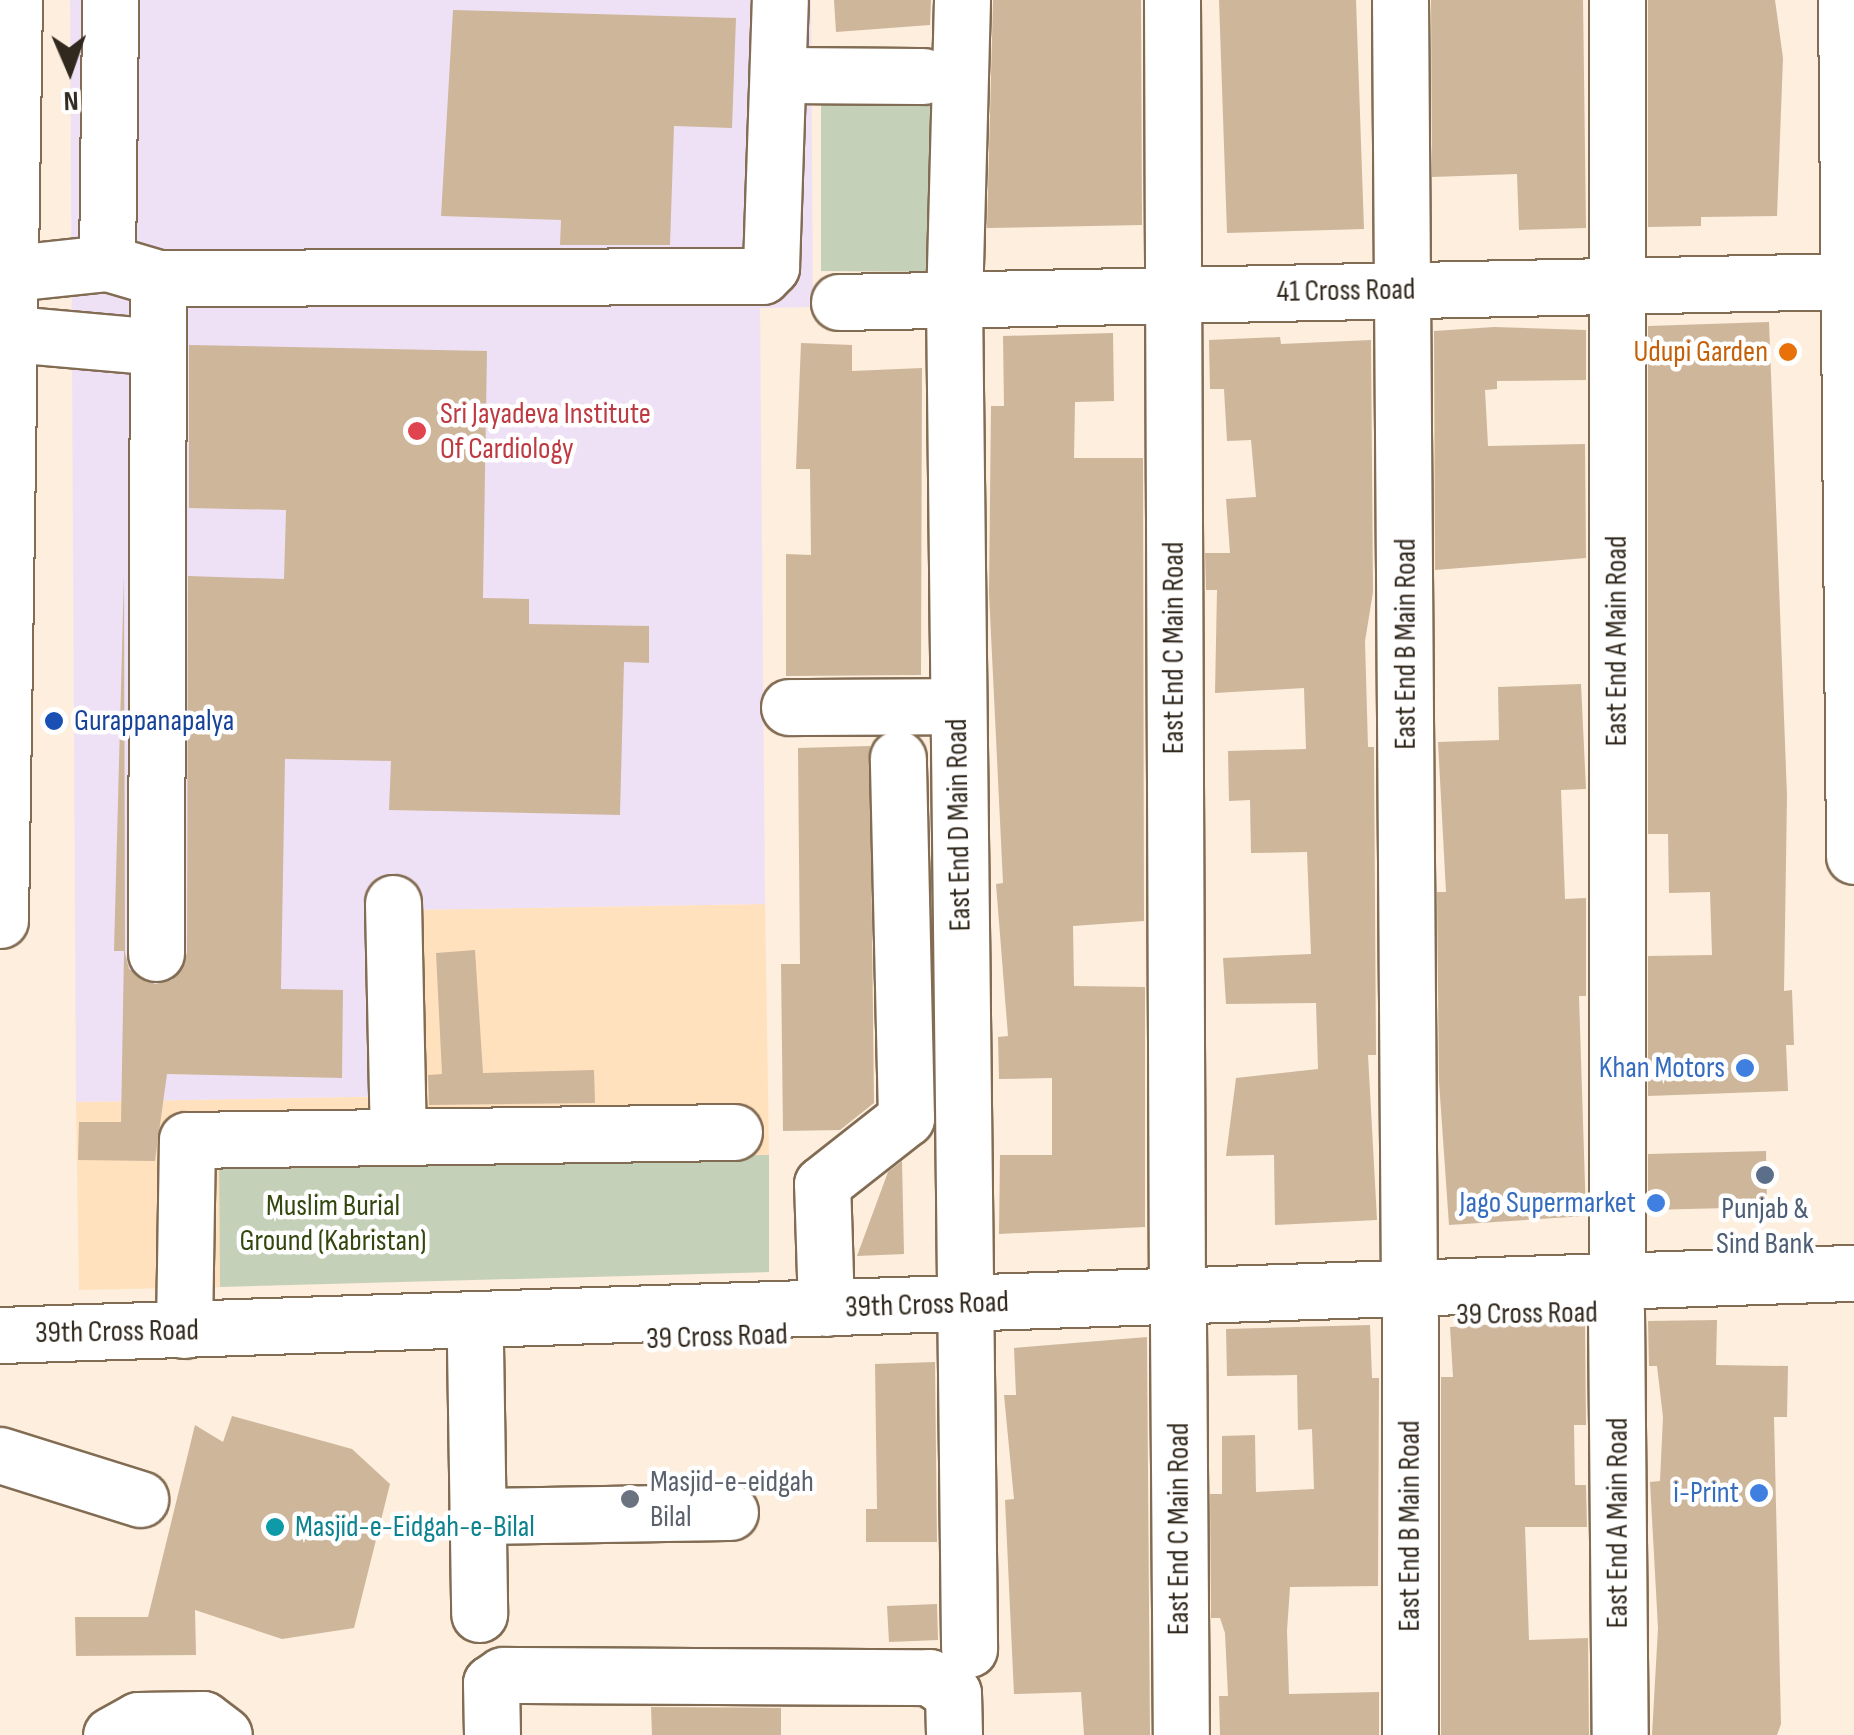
<!DOCTYPE html>
<html>
<head>
<meta charset="utf-8">
<style>
  body { margin:0 }
  #map { position:relative; width:1854px; height:1735px; overflow:hidden; background:#fdeedd; font-family:"Sofia Sans Condensed",sans-serif }
  div>[style] { position:absolute }
  .built>* { inset:0; background:#ffe1be }
  .medical>* { inset:0; background:#efe1f5 }
  .green>* { inset:0; background:#c5d0b8 }
  .building>* { inset:0; background:#ceb69b }
  .roads { filter:drop-shadow(2px 0 #826c53) drop-shadow(-2px 0 #826c53) drop-shadow(0 2px #826c53) drop-shadow(0 -2px #826c53) }
  .minor>* { height:55px; margin:-27.5px; padding:0 27.5px; transform-origin:27.5px; border-radius:27.5px; background:#fff }
  .major>* { height:55px; margin:-27.5px; padding:0 27.5px; transform-origin:27.5px; border-radius:27.5px; background:#fff }
  .dots>* { width:28px; height:28px; translate:-50% -50%; box-sizing:border-box; border:5px solid #fff; border-radius:50% }
  span { translate:-50% -50%; white-space:nowrap; text-align:center; line-height:1.15; -webkit-text-stroke:9px #fff; paint-order:stroke }
  .street-label { font-size:30px; color:#32291e }
  .food-label { font-size:30px; color:#c56008 }
  .right { translate:-100% -50%; text-align:right }
  .health-label { font-size:30px; color:#be3a42 }
  .left { translate:0 -50%; text-align:left }
  .transit-label { font-size:30px; color:#164399 }
  .shop-label { font-size:30px; color:#366cbe }
  .park-label { font-size:30px; color:#34470e }
  .service-label { font-size:30px; color:#4e5e75 }
  .worship-label { font-size:30px; color:#5b616d }
  .culture-label { font-size:30px; color:#0d838f }
  .north { position:absolute; left:20px; top:20px; width:100px; height:100px; -webkit-text-stroke:8px #fff; paint-order:stroke; rotate:178deg; font-size:28px; font-weight:700; line-height:40px; text-align:center; color:#32291e }
  .north::after { content:''; display:block; margin:auto; width:35px; height:45px; background:#32291e; clip-path:polygon(50% 0,100% 100%,50% 72%,0 100%) }
</style>
</head>
<body>
<div id="map">
  <div class="built">
    <div style="clip-path:polygon(765px 904px,769px 1155px,219px 1164px,220px 1287px,79px 1290px,76px 1102px,406px 1096px,404px 910px)"></div>
  </div>
  <div class="medical">
    <div style="clip-path:polygon(70px 0,811px 0,813px 307px,760px 308px,765px 904px,404px 910px,407px 1096px,76px 1102px)"></div>
  </div>
  <div class="green">
    <div style="clip-path:polygon(821px 86px,943px 87px,943px 272px,821px 271px)"></div>
    <div style="clip-path:polygon(769px 1155px,769px 1272px,220px 1287px,219px 1164px)"></div>
  </div>
  <div class="building">
    <div style="clip-path:polygon(834px 0,931px 0,930px 25px,836px 32px)"></div>
    <div style="clip-path:polygon(993px 0,1141px 0,1142px 225px,987px 228px)"></div>
    <div style="clip-path:polygon(1219px 0,1356px 0,1364px 229px,1227px 233px)"></div>
    <div style="clip-path:polygon(1431px 0,1583px 0,1586px 228px,1519px 230px,1517px 174px,1432px 177px)"></div>
    <div style="clip-path:polygon(1648px 0,1775px 0,1783px 58px,1777px 216px,1701px 217px,1701px 226px,1648px 227px)"></div>
    <div style="clip-path:polygon(453px 10px,736px 18px,732px 128px,674px 126px,670px 245px,560px 245px,561px 220px,441px 216px)"></div>
    <div style="clip-path:polygon(1769px 322px,1787px 796px,1784px 991px,1792px 990px,1794px 1045px,1786px 1045px,1788px 1091px,1648px 1096px,1648px 956px,1712px 955px,1710px 892px,1669px 893px,1668px 834px,1648px 834px,1648px 326px)"></div>
    <div style="clip-path:polygon(1494px 327px,1586px 330px,1586px 380px,1497px 381px,1497px 389px,1485px 390px,1488px 446px,1585px 444px,1586px 558px,1435px 570px,1434px 331px)"></div>
    <div style="clip-path:polygon(1113px 333px,1114px 401px,1075px 402px,1074px 458px,1143px 458px,1144px 921px,1073px 926px,1074px 986px,1145px 987px,1145px 1227px,999px 1234px,1000px 1155px,1052px 1155px,1052px 1078px,999px 1079px,998px 1037px,1008px 1036px,996px 884px,1003px 883px,989px 593px,991px 406px,1004px 406px,1003px 336px)"></div>
    <div style="clip-path:polygon(1280px 337px,1281px 344px,1371px 340px,1373px 592px,1365px 641px,1368px 747px,1374px 747px,1376px 1055px,1368px 1055px,1377px 1220px,1275px 1225px,1274px 1155px,1226px 1156px,1236px 1078px,1318px 1069px,1316px 1003px,1226px 1004px,1223px 958px,1311px 954px,1307px 852px,1251px 853px,1250px 800px,1229px 801px,1228px 751px,1306px 749px,1304px 688px,1215px 693px,1217px 590px,1206px 590px,1205px 553px,1230px 553px,1226px 499px,1256px 497px,1251px 440px,1227px 441px,1224px 389px,1210px 389px,1209px 340px)"></div>
    <div style="clip-path:polygon(801px 343px,852px 345px,852px 371px,922px 368px,921px 675px,786px 676px,786px 554px,811px 555px,810px 469px,796px 469px)"></div>
    <div style="clip-path:polygon(189px 345px,487px 351px,483px 598px,529px 599px,529px 624px,649px 626px,649px 663px,624px 662px,620px 815px,389px 810px,391px 761px,285px 759px,281px 989px,343px 990px,342px 1078px,167px 1074px,155px 1161px,78px 1160px,79px 1122px,121px 1122px,124px 951px,114px 951px,124px 574px,125px 953px,129px 969px,155px 984px,172px 980px,187px 953px,188px 576px,284px 579px,286px 510px,189px 508px)"></div>
    <div style="clip-path:polygon(1581px 684px,1586px 789px,1561px 790px,1565px 899px,1586px 898px,1586px 996px,1579px 996px,1586px 1216px,1449px 1225px,1439px 1082px,1437px 892px,1446px 892px,1438px 742px,1499px 740px,1498px 687px)"></div>
    <div style="clip-path:polygon(870px 746px,874px 1103px,840px 1130px,783px 1131px,781px 964px,800px 964px,798px 748px)"></div>
    <div style="clip-path:polygon(475px 950px,483px 1073px,594px 1070px,595px 1103px,429px 1105px,428px 1075px,442px 1074px,436px 953px)"></div>
    <div style="clip-path:polygon(1766px 1151px,1767px 1207px,1648px 1210px,1648px 1154px)"></div>
    <div style="clip-path:polygon(902px 1161px,904px 1254px,857px 1256px,888px 1172px)"></div>
    <div style="clip-path:polygon(1585px 1319px,1586px 1425px,1574px 1425px,1575px 1485px,1586px 1485px,1587px 1527px,1525px 1527px,1529px 1640px,1588px 1638px,1589px 1735px,1441px 1735px,1441px 1377px,1453px 1377px,1450px 1327px)"></div>
    <div style="clip-path:polygon(1717px 1320px,1716px 1365px,1788px 1366px,1787px 1417px,1774px 1417px,1781px 1724px,1777px 1735px,1652px 1735px,1658px 1628px,1650px 1482px,1660px 1481px,1663px 1417px,1657px 1366px,1649px 1366px,1648px 1321px)"></div>
    <div style="clip-path:polygon(1370px 1325px,1372px 1378px,1379px 1378px,1378px 1586px,1290px 1587px,1287px 1631px,1289px 1694px,1379px 1692px,1379px 1735px,1220px 1735px,1219px 1696px,1228px 1696px,1225px 1633px,1220px 1618px,1211px 1618px,1210px 1494px,1222px 1494px,1222px 1436px,1255px 1435px,1256px 1492px,1314px 1489px,1312px 1429px,1298px 1430px,1297px 1375px,1227px 1376px,1226px 1329px)"></div>
    <div style="clip-path:polygon(1147px 1337px,1150px 1735px,1084px 1735px,1081px 1692px,1014px 1694px,1005px 1500px,1014px 1499px,1004px 1395px,1016px 1395px,1014px 1348px)"></div>
    <div style="clip-path:polygon(935px 1362px,937px 1542px,866px 1542px,866px 1509px,877px 1509px,875px 1364px)"></div>
    <div style="clip-path:polygon(232px 1416px,352px 1449px,390px 1484px,354px 1628px,282px 1639px,195px 1610px,196px 1655px,76px 1656px,75px 1617px,148px 1617px,195px 1425px,223px 1442px)"></div>
    <div style="clip-path:polygon(937px 1604px,938px 1640px,889px 1642px,887px 1606px)"></div>
    <div style="clip-path:polygon(651px 1707px,781px 1708px,781px 1735px,652px 1735px)"></div>
  </div>
  <div class="roads">
    <div class="minor">
      <div style="left:962px;top:0;width:298px;rotate:91.5deg"></div>
      <div style="left:954px;top:298px;width:1351px;rotate:89.36deg"></div>
      <div style="left:1172px;top:0;width:1297px;rotate:89.78deg"></div>
      <div style="left:1400px;top:0;width:1289px;rotate:89.6deg"></div>
      <div style="left:1846px;top:0;width:856px;rotate:89.46deg"></div>
      <div style="left:779px;top:75px;width:144px;rotate:0.4deg"></div>
      <div style="left:107px;top:263px;width:53px;rotate:16.4deg"></div>
      <div style="left:158px;top:278px;width:604px;rotate:-0.19deg"></div>
      <div style="left:762px;top:276px;width:13px;rotate:-45deg"></div>
      <div style="left:771px;top:267px;width:267px;rotate:-88.1deg"></div>
      <div style="left:13px;top:273px;width:95px;rotate:-6.1deg"></div>
      <div style="left:107px;top:263px;width:263px;rotate:-89.3deg"></div>
      <div style="left:839px;top:302px;width:1015px;rotate:-1.19deg"></div>
      <div style="left:12px;top:334px;width:146px;rotate:5.1deg"></div>
      <div style="left:789px;top:707px;width:169px;rotate:-0.3deg"></div>
      <div style="left:393px;top:903px;width:234px;rotate:88.8deg"></div>
      <div style="left:156px;top:953px;width:675px;rotate:-89.83deg"></div>
      <div style="left:1617px;top:1282px;width:1282px;rotate:-90deg"></div>
      <div style="left:826px;top:1308px;width:124px;rotate:-91.8deg"></div>
      <div style="left:822px;top:1184px;width:107px;rotate:-38.2deg"></div>
      <div style="left:906px;top:1118px;width:360px;rotate:-91.3deg"></div>
      <div style="left:1616px;top:1311px;width:424px;rotate:89.5deg"></div>
      <div style="left:1410px;top:1317px;width:418px;rotate:90deg"></div>
      <div style="left:1178px;top:1323px;width:412px;rotate:89.6deg"></div>
      <div style="left:184px;top:1330px;width:190px;rotate:-89.1deg"></div>
      <div style="left:187px;top:1140px;width:547px;rotate:-0.84deg"></div>
      <div style="left:0;top:1335px;width:1855px;rotate:-1.92deg"></div>
      <div style="left:475px;top:1345px;width:269px;rotate:89.1deg"></div>
      <div style="left:0;top:1455px;width:147px;rotate:17.4deg"></div>
      <div style="left:477px;top:1516px;width:253px;rotate:-0.9deg"></div>
      <div style="left:111px;top:1735px;width:31px;rotate:-29deg"></div>
      <div style="left:138px;top:1720px;width:65px;rotate:-0.9deg"></div>
      <div style="left:203px;top:1719px;width:26px;rotate:37deg"></div>
      <div style="left:492px;top:1735px;width:52px;rotate:-91.1deg"></div>
      <div style="left:491px;top:1683px;width:14px;rotate:-34deg"></div>
      <div style="left:503px;top:1675px;width:426px;rotate:0.3deg"></div>
      <div style="left:929px;top:1677px;width:29px;rotate:34deg"></div>
      <div style="left:953px;top:1693px;width:42px;rotate:88.6deg"></div>
    </div>
    <div class="major">
      <div style="left:0;top:920px;width:920px;rotate:-89.13deg"></div>
    </div>
  </div>
  <div class="dots">
    <div style="left:1788px;top:352px;background:#e8710a"></div>
    <div style="left:417px;top:431px;background:#e0444e"></div>
    <div style="left:54px;top:721px;background:#1a4fb4"></div>
    <div style="left:1745px;top:1068px;background:#3f7fe0"></div>
    <div style="left:1765px;top:1175px;background:#5c6f8a"></div>
    <div style="left:1656px;top:1203px;background:#3f7fe0"></div>
    <div style="left:1759px;top:1493px;background:#3f7fe0"></div>
    <div style="left:630px;top:1499px;background:#6b7280"></div>
    <div style="left:275px;top:1527px;background:#0f9aa8"></div>
  </div>
  <div class="street-label">
    <span style="left:1346px;top:291px;rotate:-1deg">41 Cross Road</span>
    <span style="left:1617px;top:641px;rotate:-90deg">East End A Main Road</span>
    <span style="left:1406px;top:644px;rotate:-90deg">East End B Main Road</span>
    <span style="left:1174px;top:648px;rotate:-90deg">East End C Main Road</span>
    <span style="left:959px;top:825px;rotate:-91deg">East End D Main Road</span>
    <span style="left:927px;top:1305px;rotate:-2deg">39th Cross Road</span>
    <span style="left:1527px;top:1314px;rotate:-1deg">39 Cross Road</span>
    <span style="left:117px;top:1332px;rotate:-1deg">39th Cross Road</span>
    <span style="left:717px;top:1337px;rotate:-2deg">39 Cross Road</span>
    <span style="left:1618px;top:1523px;rotate:-90deg">East End A Main Road</span>
    <span style="left:1410px;top:1526px;rotate:-90deg">East End B Main Road</span>
    <span style="left:1179px;top:1529px;rotate:-90deg">East End C Main Road</span>
  </div>
  <div class="food-label">
    <span class="right" style="left:1768px;top:352px">Udupi Garden</span>
  </div>
  <div class="health-label">
    <span class="left" style="left:440px;top:431px">Sri Jayadeva Institute<br>Of Cardiology</span>
  </div>
  <div class="transit-label">
    <span class="left" style="left:74px;top:721px">Gurappanapalya</span>
  </div>
  <div class="shop-label">
    <span class="right" style="left:1725px;top:1068px">Khan Motors</span>
    <span class="right" style="left:1636px;top:1203px">Jago Supermarket</span>
    <span class="right" style="left:1739px;top:1493px">i-Print</span>
  </div>
  <div class="park-label">
    <span style="left:333px;top:1223px">Muslim Burial<br>Ground (Kabristan)</span>
  </div>
  <div class="service-label">
    <span style="left:1765px;top:1226px">Punjab &amp;<br>Sind Bank</span>
  </div>
  <div class="worship-label">
    <span class="left" style="left:650px;top:1499px">Masjid-e-eidgah<br>Bilal</span>
  </div>
  <div class="culture-label">
    <span class="left" style="left:295px;top:1527px">Masjid-e-Eidgah-e-Bilal</span>
  </div>
  <div class="north">N</div>
</div>
</body>
</html>
